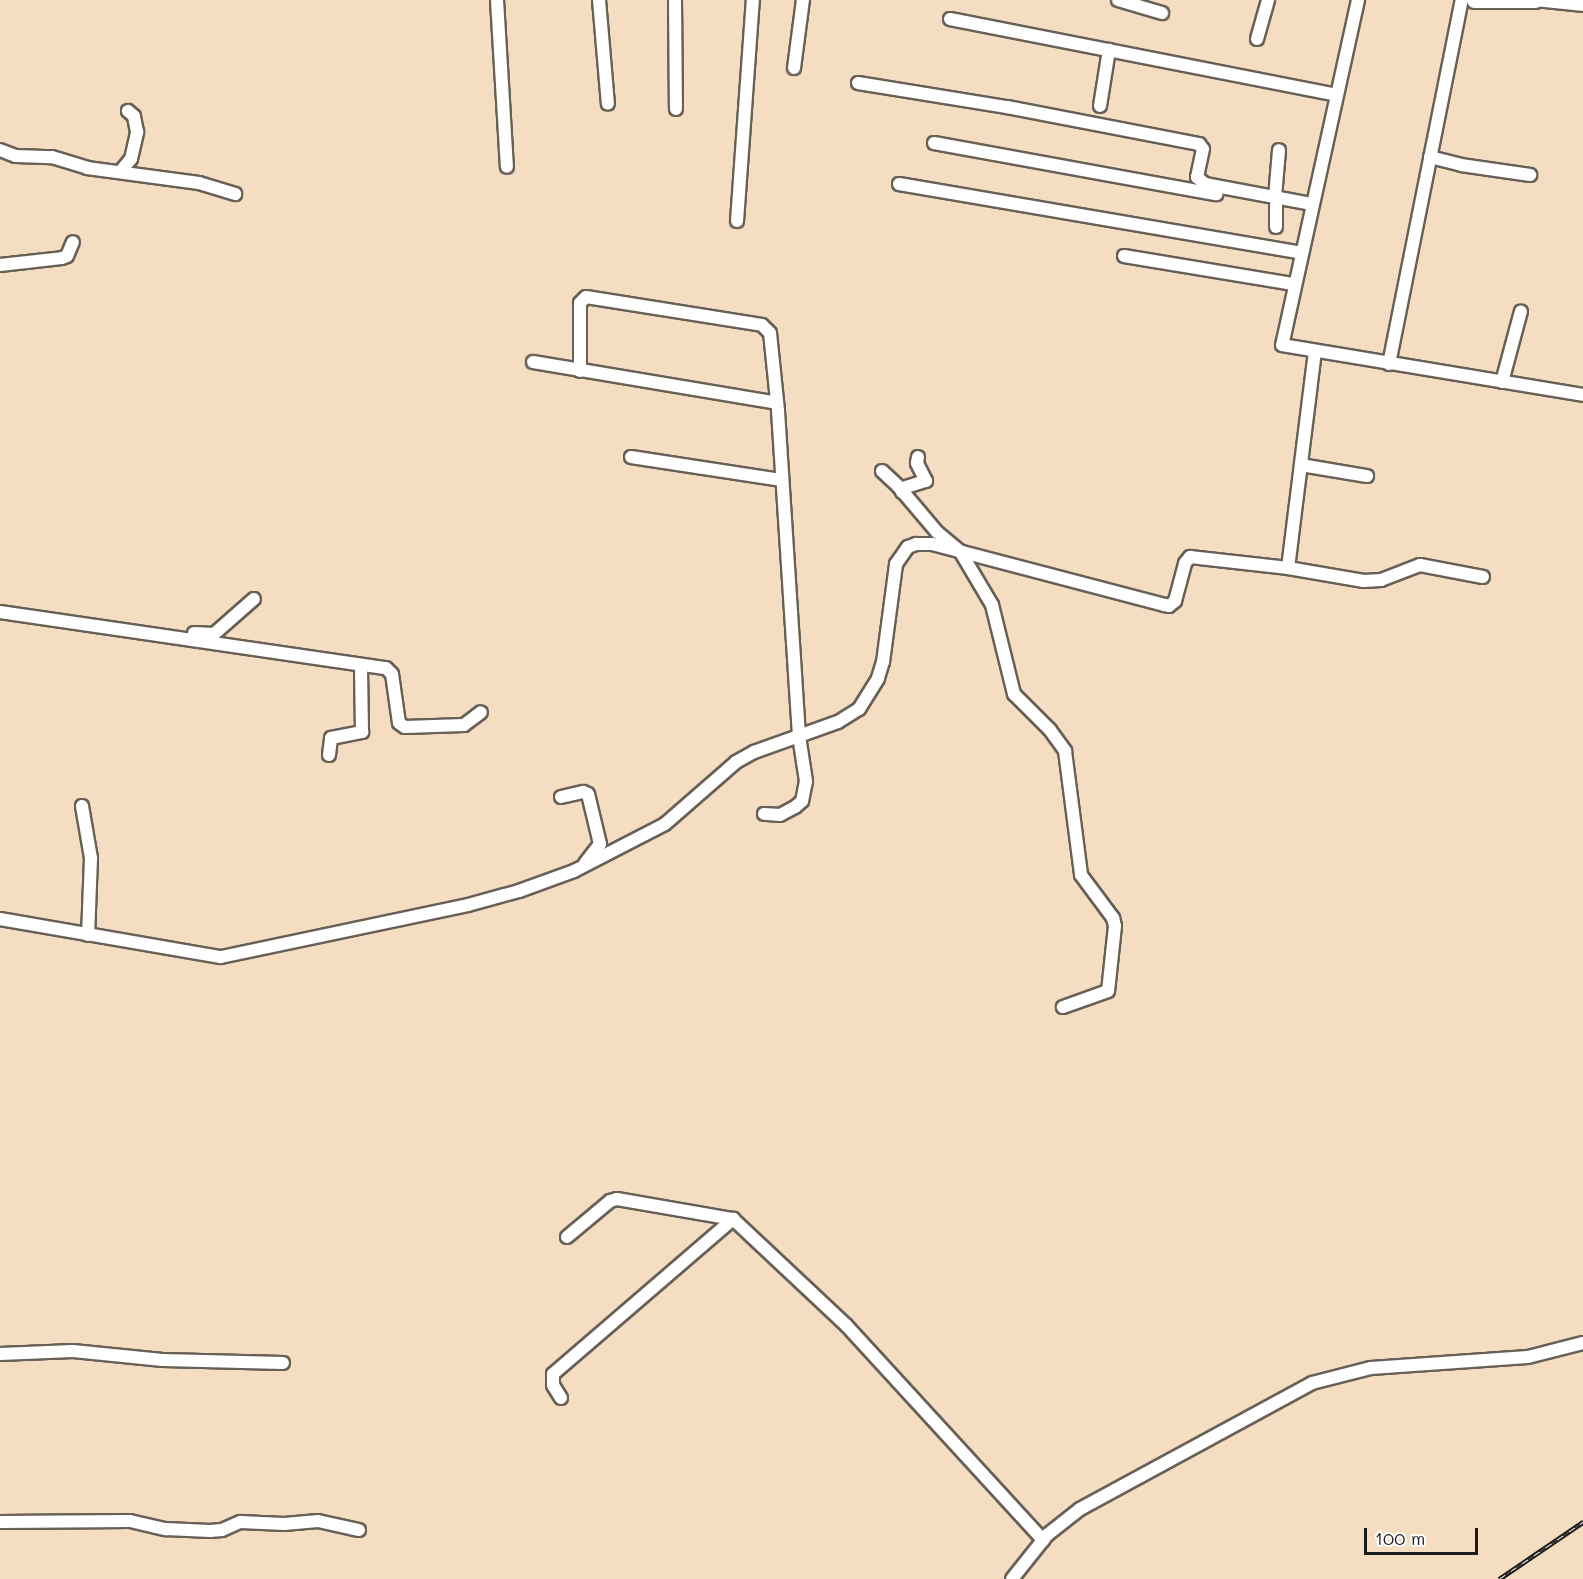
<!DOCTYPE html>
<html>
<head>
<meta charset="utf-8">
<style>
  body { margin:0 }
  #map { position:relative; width:1583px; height:1579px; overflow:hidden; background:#f4ddc1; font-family:Mali,sans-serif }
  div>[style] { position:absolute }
  .roads { filter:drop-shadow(2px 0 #686056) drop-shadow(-2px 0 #686056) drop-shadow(0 2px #686056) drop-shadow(0 -2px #686056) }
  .minor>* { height:12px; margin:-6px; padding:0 6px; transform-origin:6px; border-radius:6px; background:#fff }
  .major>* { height:15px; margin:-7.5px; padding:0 7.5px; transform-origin:7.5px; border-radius:7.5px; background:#fff }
  .rail>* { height:4.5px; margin-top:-2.25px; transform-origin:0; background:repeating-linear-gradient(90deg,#fff 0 7px,#1c1c1c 0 14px); box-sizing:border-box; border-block:2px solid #1c1c1c }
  span { translate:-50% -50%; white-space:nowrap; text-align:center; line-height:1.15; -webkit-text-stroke:5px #fff; paint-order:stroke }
  .scale { position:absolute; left:1364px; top:1528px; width:114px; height:27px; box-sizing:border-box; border:3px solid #1c1c1c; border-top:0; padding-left:8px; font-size:18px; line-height:21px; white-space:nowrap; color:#1c1c1c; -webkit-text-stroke:4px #fff; paint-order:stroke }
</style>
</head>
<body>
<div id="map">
  <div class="roads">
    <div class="minor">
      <div style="left:497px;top:0;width:167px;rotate:86.6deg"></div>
      <div style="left:599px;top:0;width:104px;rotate:85.1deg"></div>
      <div style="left:675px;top:0;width:109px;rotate:89.5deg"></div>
      <div style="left:1118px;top:0;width:46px;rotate:16.5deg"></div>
      <div style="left:1358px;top:0;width:353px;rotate:102.4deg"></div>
      <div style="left:1282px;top:345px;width:305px;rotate:9.4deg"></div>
      <div style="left:1534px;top:0;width:49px;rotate:5.8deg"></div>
      <div style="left:950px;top:19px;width:394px;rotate:11.1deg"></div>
      <div style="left:1257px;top:39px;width:41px;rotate:-74.2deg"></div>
      <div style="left:794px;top:68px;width:69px;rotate:-82.5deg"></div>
      <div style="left:858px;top:83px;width:151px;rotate:9.2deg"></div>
      <div style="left:1007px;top:107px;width:196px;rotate:10.9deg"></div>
      <div style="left:1199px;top:144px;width:6px;rotate:51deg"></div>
      <div style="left:1203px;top:149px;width:29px;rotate:102deg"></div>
      <div style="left:1197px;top:177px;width:11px;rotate:41deg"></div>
      <div style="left:1205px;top:184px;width:109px;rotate:10.6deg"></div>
      <div style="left:1100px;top:106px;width:57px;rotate:-80.9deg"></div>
      <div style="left:934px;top:143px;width:287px;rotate:10.3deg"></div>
      <div style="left:0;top:150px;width:17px;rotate:21deg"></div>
      <div style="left:16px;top:156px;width:36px;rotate:2deg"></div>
      <div style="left:52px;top:157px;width:37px;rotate:17deg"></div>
      <div style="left:87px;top:168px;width:113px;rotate:7.6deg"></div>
      <div style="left:199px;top:183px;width:38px;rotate:17deg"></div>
      <div style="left:1430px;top:157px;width:32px;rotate:14deg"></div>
      <div style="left:1461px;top:165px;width:70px;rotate:8.2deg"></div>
      <div style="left:120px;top:172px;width:17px;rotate:-50deg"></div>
      <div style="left:131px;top:159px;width:28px;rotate:-77deg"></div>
      <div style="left:137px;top:132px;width:16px;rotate:-101deg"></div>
      <div style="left:134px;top:116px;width:8px;rotate:-140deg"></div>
      <div style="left:899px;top:184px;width:409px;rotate:9.7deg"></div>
      <div style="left:1275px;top:197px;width:47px;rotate:-85.1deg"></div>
      <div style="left:737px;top:221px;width:222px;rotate:-85.9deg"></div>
      <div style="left:1276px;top:227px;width:22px;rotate:-90deg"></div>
      <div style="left:1124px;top:256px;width:172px;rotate:9.4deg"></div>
      <div style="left:0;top:265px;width:62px;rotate:-6.4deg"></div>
      <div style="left:62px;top:258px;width:5px;rotate:-22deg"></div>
      <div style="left:67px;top:256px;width:15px;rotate:-67deg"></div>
      <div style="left:533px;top:362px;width:247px;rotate:9.5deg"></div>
      <div style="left:1389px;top:364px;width:371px;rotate:-78.7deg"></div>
      <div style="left:580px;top:371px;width:68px;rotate:-90deg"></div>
      <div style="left:580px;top:303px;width:8px;rotate:-45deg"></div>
      <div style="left:586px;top:297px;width:178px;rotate:9deg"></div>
      <div style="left:762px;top:325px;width:11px;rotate:45deg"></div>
      <div style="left:770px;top:333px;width:78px;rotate:84.1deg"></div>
      <div style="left:778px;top:411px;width:326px;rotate:86.3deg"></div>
      <div style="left:799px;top:736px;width:46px;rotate:81.2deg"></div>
      <div style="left:806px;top:781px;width:20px;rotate:101deg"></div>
      <div style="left:802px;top:801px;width:9px;rotate:139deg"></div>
      <div style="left:795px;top:807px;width:17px;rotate:152deg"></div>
      <div style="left:780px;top:815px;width:16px;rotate:-176deg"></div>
      <div style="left:1502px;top:382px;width:73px;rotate:-75deg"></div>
      <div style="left:631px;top:457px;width:153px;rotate:8.7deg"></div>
      <div style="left:1301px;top:465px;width:67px;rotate:9.5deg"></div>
      <div style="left:882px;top:471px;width:22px;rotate:43deg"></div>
      <div style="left:898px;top:486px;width:60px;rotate:49.7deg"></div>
      <div style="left:937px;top:532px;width:30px;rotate:40deg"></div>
      <div style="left:960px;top:551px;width:63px;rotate:59.3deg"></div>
      <div style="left:992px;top:605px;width:92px;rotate:76.1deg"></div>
      <div style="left:1014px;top:694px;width:51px;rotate:45deg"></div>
      <div style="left:1050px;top:730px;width:26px;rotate:54deg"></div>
      <div style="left:1065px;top:751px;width:125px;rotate:82.6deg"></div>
      <div style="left:1081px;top:875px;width:54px;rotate:53.3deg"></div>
      <div style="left:1113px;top:918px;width:8px;rotate:76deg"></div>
      <div style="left:1115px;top:926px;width:65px;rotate:96.1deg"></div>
      <div style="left:1108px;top:991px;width:48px;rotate:160.4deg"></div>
      <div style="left:902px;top:492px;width:6px;rotate:-51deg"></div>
      <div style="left:906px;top:487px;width:21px;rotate:-17deg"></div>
      <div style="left:926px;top:481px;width:20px;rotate:-117deg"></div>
      <div style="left:917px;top:463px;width:6px;rotate:-81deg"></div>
      <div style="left:1288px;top:568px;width:77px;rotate:9.7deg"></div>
      <div style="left:1364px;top:581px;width:17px;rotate:-3deg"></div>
      <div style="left:1381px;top:580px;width:42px;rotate:-21deg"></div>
      <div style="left:1420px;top:565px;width:64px;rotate:10.8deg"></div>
      <div style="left:0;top:612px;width:390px;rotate:8.3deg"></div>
      <div style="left:386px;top:668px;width:8px;rotate:45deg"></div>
      <div style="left:392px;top:674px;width:49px;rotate:81.9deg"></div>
      <div style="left:399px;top:723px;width:7px;rotate:34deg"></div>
      <div style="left:405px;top:727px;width:59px;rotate:-1.9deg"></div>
      <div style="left:464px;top:725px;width:21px;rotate:-37deg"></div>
      <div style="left:194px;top:633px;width:20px;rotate:3deg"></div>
      <div style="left:214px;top:634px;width:53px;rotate:-41.2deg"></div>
      <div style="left:329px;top:755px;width:17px;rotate:-83deg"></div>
      <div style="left:331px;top:738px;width:32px;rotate:-11deg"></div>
      <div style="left:362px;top:732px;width:67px;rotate:-90.9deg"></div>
      <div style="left:561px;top:797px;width:23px;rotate:-13deg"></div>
      <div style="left:583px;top:792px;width:5px;rotate:22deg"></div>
      <div style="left:588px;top:794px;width:51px;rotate:76.5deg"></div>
      <div style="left:600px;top:844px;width:24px;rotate:128deg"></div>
      <div style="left:82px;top:806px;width:53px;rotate:80.2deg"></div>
      <div style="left:91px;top:858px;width:77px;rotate:92.2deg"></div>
      <div style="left:0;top:919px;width:224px;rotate:9.8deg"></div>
      <div style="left:221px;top:957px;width:252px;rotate:-11.9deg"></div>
      <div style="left:468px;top:905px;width:53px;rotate:-15.4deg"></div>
      <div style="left:519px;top:891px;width:59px;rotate:-20deg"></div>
      <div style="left:574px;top:871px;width:102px;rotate:-27.3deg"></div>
      <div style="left:665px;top:824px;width:94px;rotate:-41.1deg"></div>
      <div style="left:736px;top:762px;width:21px;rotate:-29deg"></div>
      <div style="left:754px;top:752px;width:89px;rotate:-19.7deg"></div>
      <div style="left:838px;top:722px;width:25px;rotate:-32deg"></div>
      <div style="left:859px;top:709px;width:36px;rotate:-58deg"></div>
      <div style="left:878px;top:678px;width:17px;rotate:-73deg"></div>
      <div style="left:883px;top:662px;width:99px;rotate:-82.4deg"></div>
      <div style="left:896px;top:564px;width:21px;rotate:-55deg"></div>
      <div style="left:908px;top:547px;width:9px;rotate:-21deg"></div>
      <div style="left:916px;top:544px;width:16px"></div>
      <div style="left:932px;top:544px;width:240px;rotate:14.7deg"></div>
      <div style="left:1164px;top:605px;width:5px;rotate:11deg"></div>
      <div style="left:1169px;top:606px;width:8px;rotate:-40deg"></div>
      <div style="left:1175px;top:601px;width:39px;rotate:-75deg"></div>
      <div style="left:1185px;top:563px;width:8px;rotate:-50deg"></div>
      <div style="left:1190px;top:557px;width:99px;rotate:6.4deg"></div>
      <div style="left:1288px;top:568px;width:218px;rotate:-82.9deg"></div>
      <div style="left:567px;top:1237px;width:56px;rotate:-39.9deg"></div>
      <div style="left:610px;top:1201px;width:7px;rotate:-16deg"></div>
      <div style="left:617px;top:1199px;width:118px;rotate:9.8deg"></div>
      <div style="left:733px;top:1219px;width:155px;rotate:43.2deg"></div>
      <div style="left:846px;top:1325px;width:292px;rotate:47.5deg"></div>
      <div style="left:0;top:1354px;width:73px;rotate:-2.4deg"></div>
      <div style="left:73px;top:1351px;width:90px;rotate:5.7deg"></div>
      <div style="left:163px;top:1360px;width:120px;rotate:1.4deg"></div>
      <div style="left:561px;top:1398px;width:15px;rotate:-122deg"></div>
      <div style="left:553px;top:1385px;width:11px;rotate:-90deg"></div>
      <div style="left:553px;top:1374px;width:238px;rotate:-40.7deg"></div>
      <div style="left:0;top:1522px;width:130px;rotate:-0.4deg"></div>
      <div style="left:130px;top:1521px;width:37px;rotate:13deg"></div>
      <div style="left:166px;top:1529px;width:44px;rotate:2.6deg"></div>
      <div style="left:210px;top:1531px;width:12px;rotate:-5deg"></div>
      <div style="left:222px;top:1530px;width:20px;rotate:-24deg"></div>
      <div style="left:240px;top:1522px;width:44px;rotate:2.6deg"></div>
      <div style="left:284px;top:1524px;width:34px;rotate:-5deg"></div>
      <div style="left:318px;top:1521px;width:42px;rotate:12.4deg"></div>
      <div style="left:1012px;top:1579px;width:56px;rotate:-51.5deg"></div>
      <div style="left:1047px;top:1535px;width:42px;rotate:-38.2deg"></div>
      <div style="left:1080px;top:1509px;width:264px;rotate:-28.5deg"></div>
      <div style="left:1312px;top:1383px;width:61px;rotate:-14.3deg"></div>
      <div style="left:1371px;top:1368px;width:157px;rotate:-4deg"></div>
      <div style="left:1528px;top:1357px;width:57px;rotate:-14.3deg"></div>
    </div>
    <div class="major">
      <div style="left:1474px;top:0;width:61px"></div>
    </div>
  </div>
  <div class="rail">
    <div style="left:1499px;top:1579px;width:102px;rotate:-34.2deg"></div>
  </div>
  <div class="scale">100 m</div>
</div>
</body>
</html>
